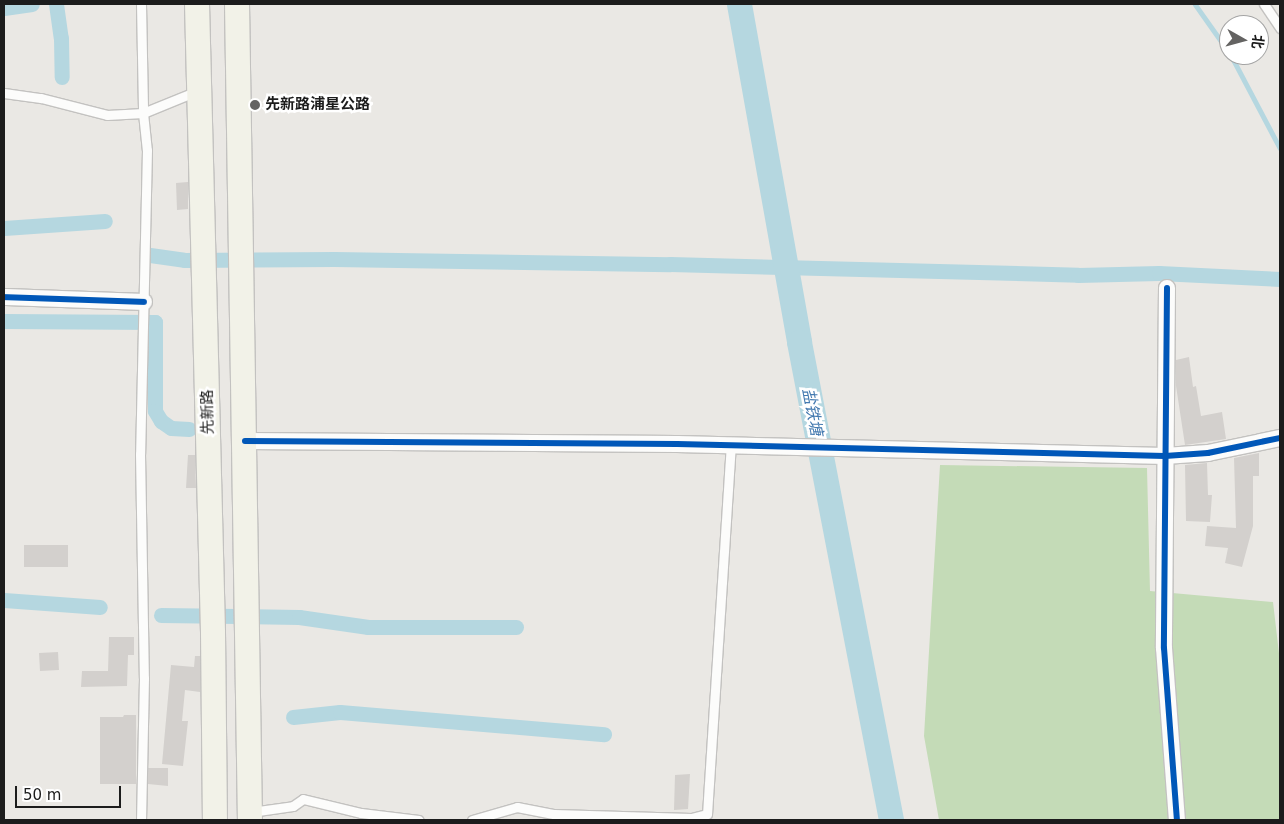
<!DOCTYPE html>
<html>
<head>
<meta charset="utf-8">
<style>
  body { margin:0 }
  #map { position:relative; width:1284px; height:824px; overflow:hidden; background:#eae8e4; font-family:"DejaVu Sans","Noto Sans SC",sans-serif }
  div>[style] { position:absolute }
  .forest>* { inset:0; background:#c4dbb7 }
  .stream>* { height:4.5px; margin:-2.25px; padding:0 2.25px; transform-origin:2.25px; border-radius:2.25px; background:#b5d7e0 }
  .canal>* { height:15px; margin:-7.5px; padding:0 7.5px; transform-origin:7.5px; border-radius:7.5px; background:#b5d7e0 }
  .river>* { height:25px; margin:-12.5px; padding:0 12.5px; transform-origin:12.5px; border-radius:12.5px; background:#b5d7e0 }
  .building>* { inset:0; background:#d3d0cd }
  .roads { filter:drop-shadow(1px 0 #c3c2c0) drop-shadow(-1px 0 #c3c2c0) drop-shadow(0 1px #c3c2c0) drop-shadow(0 -1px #c3c2c0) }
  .lane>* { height:9px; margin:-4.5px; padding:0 4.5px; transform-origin:4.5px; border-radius:4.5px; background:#fcfcfb }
  .street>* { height:16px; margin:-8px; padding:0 8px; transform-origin:8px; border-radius:8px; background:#fcfcfb }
  .secondary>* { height:24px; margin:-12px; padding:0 12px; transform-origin:12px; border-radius:12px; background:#f2f2e8 }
  .cycleway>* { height:6px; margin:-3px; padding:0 3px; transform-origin:3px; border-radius:3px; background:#0057b8 }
  .dots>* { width:14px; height:14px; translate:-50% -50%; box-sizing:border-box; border:2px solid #fff; border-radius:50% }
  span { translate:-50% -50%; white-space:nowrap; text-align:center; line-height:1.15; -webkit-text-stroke:5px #fff; paint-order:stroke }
  .poi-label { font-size:15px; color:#1c1c1c; font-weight:700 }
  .left { translate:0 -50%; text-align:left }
  .street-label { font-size:15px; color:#1c1c1c }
  .water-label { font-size:16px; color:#447ab0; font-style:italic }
  .frame { position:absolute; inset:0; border:5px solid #1c1c1c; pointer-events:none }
  .north { position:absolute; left:1219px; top:15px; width:50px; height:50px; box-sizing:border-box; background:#fff; border:1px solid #a4a4a4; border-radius:50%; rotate:97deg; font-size:14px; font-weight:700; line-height:20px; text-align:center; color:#1c1c1c }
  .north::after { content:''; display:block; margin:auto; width:18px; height:22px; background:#646362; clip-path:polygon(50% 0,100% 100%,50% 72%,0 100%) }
  .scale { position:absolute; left:15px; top:786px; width:106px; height:22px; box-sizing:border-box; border:2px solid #1c1c1c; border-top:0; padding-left:6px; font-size:15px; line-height:18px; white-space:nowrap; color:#1c1c1c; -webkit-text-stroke:4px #fff; paint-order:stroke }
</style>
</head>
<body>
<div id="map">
  <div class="forest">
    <div style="clip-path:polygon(940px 465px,1147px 468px,1150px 591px,1273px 602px,1280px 662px,1280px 820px,939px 820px,924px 736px)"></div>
  </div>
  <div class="stream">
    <div style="left:1195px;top:4px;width:59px;rotate:54.7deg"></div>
    <div style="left:1231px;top:55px;width:105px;rotate:62.2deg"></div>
  </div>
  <div class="canal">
    <div style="left:56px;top:4px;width:34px;rotate:82deg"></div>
    <div style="left:61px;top:38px;width:39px;rotate:89deg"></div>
    <div style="left:4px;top:8px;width:28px;rotate:-8deg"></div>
    <div style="left:4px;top:228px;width:101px;rotate:-4deg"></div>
    <div style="left:150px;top:255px;width:34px;rotate:8deg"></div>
    <div style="left:184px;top:260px;width:150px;rotate:-0.4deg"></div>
    <div style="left:334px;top:259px;width:336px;rotate:0.9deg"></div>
    <div style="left:670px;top:264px;width:408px;rotate:1.5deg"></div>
    <div style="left:1078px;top:275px;width:81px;rotate:-1.4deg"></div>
    <div style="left:1159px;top:273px;width:121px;rotate:2.8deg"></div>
    <div style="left:4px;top:321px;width:151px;rotate:0.4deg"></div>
    <div style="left:155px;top:322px;width:89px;rotate:90deg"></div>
    <div style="left:155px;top:411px;width:12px;rotate:59deg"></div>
    <div style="left:161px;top:421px;width:12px;rotate:35deg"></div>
    <div style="left:171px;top:428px;width:18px;rotate:3deg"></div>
    <div style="left:4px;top:600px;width:96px;rotate:4.2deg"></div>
    <div style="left:161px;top:615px;width:138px;rotate:0.8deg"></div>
    <div style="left:299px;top:617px;width:70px;rotate:8.2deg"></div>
    <div style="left:368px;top:627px;width:148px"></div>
    <div style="left:293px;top:717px;width:47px;rotate:-6.1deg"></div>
    <div style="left:340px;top:712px;width:265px;rotate:4.8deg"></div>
  </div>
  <div class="river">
    <div style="left:739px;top:4px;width:343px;rotate:79.9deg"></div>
    <div style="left:799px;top:342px;width:487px;rotate:79.1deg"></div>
  </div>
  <div class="building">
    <div style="clip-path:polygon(188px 182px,188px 209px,177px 210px,176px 183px)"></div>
    <div style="clip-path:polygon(1189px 357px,1193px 387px,1196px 386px,1201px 416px,1222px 412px,1226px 439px,1185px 445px,1176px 386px,1176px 360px)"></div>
    <div style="clip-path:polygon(1259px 453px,1259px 476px,1253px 476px,1253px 526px,1242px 567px,1225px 563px,1228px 548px,1205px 546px,1207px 526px,1236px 528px,1234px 458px)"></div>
    <div style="clip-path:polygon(188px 455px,195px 455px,196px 488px,186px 488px)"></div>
    <div style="clip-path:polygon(1207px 463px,1208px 495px,1212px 495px,1210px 522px,1186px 521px,1185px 465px)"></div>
    <div style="clip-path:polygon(24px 545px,68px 545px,68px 567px,24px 567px)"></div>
    <div style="clip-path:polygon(109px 637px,134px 637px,134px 655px,128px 655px,127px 686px,81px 687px,82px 671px,108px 671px)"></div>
    <div style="clip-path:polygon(58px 652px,59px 670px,40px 671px,39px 653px)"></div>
    <div style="clip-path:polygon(195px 656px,200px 656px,200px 692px,185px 690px,182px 721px,188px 721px,183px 766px,162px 764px,171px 665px,194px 667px)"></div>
    <div style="clip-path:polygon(124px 715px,136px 715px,136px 784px,100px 784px,100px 717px,123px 717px)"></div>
    <div style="clip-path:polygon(148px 768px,168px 768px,168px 786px,148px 784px)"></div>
    <div style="clip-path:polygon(690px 774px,688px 809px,674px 810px,675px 775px)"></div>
  </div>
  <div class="roads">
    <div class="lane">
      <div style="left:141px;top:4px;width:109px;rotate:88.9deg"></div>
      <div style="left:143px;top:113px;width:37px;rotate:84deg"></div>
      <div style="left:147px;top:150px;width:304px;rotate:91.3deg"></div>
      <div style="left:140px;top:454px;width:224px;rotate:89deg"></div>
      <div style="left:144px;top:678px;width:142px;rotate:91.2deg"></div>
      <div style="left:1264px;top:4px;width:29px;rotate:56deg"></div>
      <div style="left:4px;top:93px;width:37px;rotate:8deg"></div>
      <div style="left:41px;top:98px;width:68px;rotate:14.4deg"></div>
      <div style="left:107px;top:115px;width:36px;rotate:-3deg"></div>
      <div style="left:143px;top:113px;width:58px;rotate:-22.2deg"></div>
      <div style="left:251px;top:812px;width:42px;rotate:-8.1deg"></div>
      <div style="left:293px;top:806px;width:12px;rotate:-35deg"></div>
      <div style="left:303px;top:799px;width:60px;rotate:13.6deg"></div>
      <div style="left:361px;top:813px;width:58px;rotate:6.9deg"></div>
      <div style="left:472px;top:820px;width:47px;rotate:-16.1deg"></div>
      <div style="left:517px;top:807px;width:38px;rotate:11deg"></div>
      <div style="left:554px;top:814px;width:137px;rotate:1.7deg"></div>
      <div style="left:691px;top:818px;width:16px;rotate:-14deg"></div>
      <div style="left:707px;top:814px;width:369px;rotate:-86.3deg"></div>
    </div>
    <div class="street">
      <div style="left:1167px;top:288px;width:360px;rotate:90.5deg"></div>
      <div style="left:1164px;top:648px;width:172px;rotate:85.7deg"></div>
      <div style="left:4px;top:297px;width:140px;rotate:2deg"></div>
      <div style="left:245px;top:441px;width:432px;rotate:0.4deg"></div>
      <div style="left:677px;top:444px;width:488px;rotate:1.4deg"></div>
      <div style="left:1165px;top:456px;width:43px;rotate:-4deg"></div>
      <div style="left:1208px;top:453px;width:74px;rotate:-11.8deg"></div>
    </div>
    <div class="secondary">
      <div style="left:197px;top:4px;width:629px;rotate:88.54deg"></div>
      <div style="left:213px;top:633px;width:187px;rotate:89.4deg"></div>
      <div style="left:237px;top:4px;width:816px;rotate:89.09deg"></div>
    </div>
  </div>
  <div class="cycleway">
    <div style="left:1167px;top:288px;width:360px;rotate:90.5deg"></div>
    <div style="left:1164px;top:648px;width:172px;rotate:85.7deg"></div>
    <div style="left:4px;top:297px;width:140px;rotate:2deg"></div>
    <div style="left:245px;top:441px;width:432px;rotate:0.4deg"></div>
    <div style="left:677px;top:444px;width:488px;rotate:1.4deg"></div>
    <div style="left:1165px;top:456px;width:43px;rotate:-4deg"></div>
    <div style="left:1208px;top:453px;width:74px;rotate:-11.8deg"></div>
  </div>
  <div class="dots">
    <div style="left:255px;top:105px;background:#646362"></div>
  </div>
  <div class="poi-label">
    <span class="left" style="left:265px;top:105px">先新路浦星公路</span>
  </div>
  <div class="street-label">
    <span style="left:208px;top:412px;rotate:-91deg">先新路</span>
  </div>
  <div class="water-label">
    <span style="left:812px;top:412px;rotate:79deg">盐铁塘</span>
  </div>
  <div class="frame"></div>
  <div class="north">北</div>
  <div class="scale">50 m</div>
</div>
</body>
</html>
